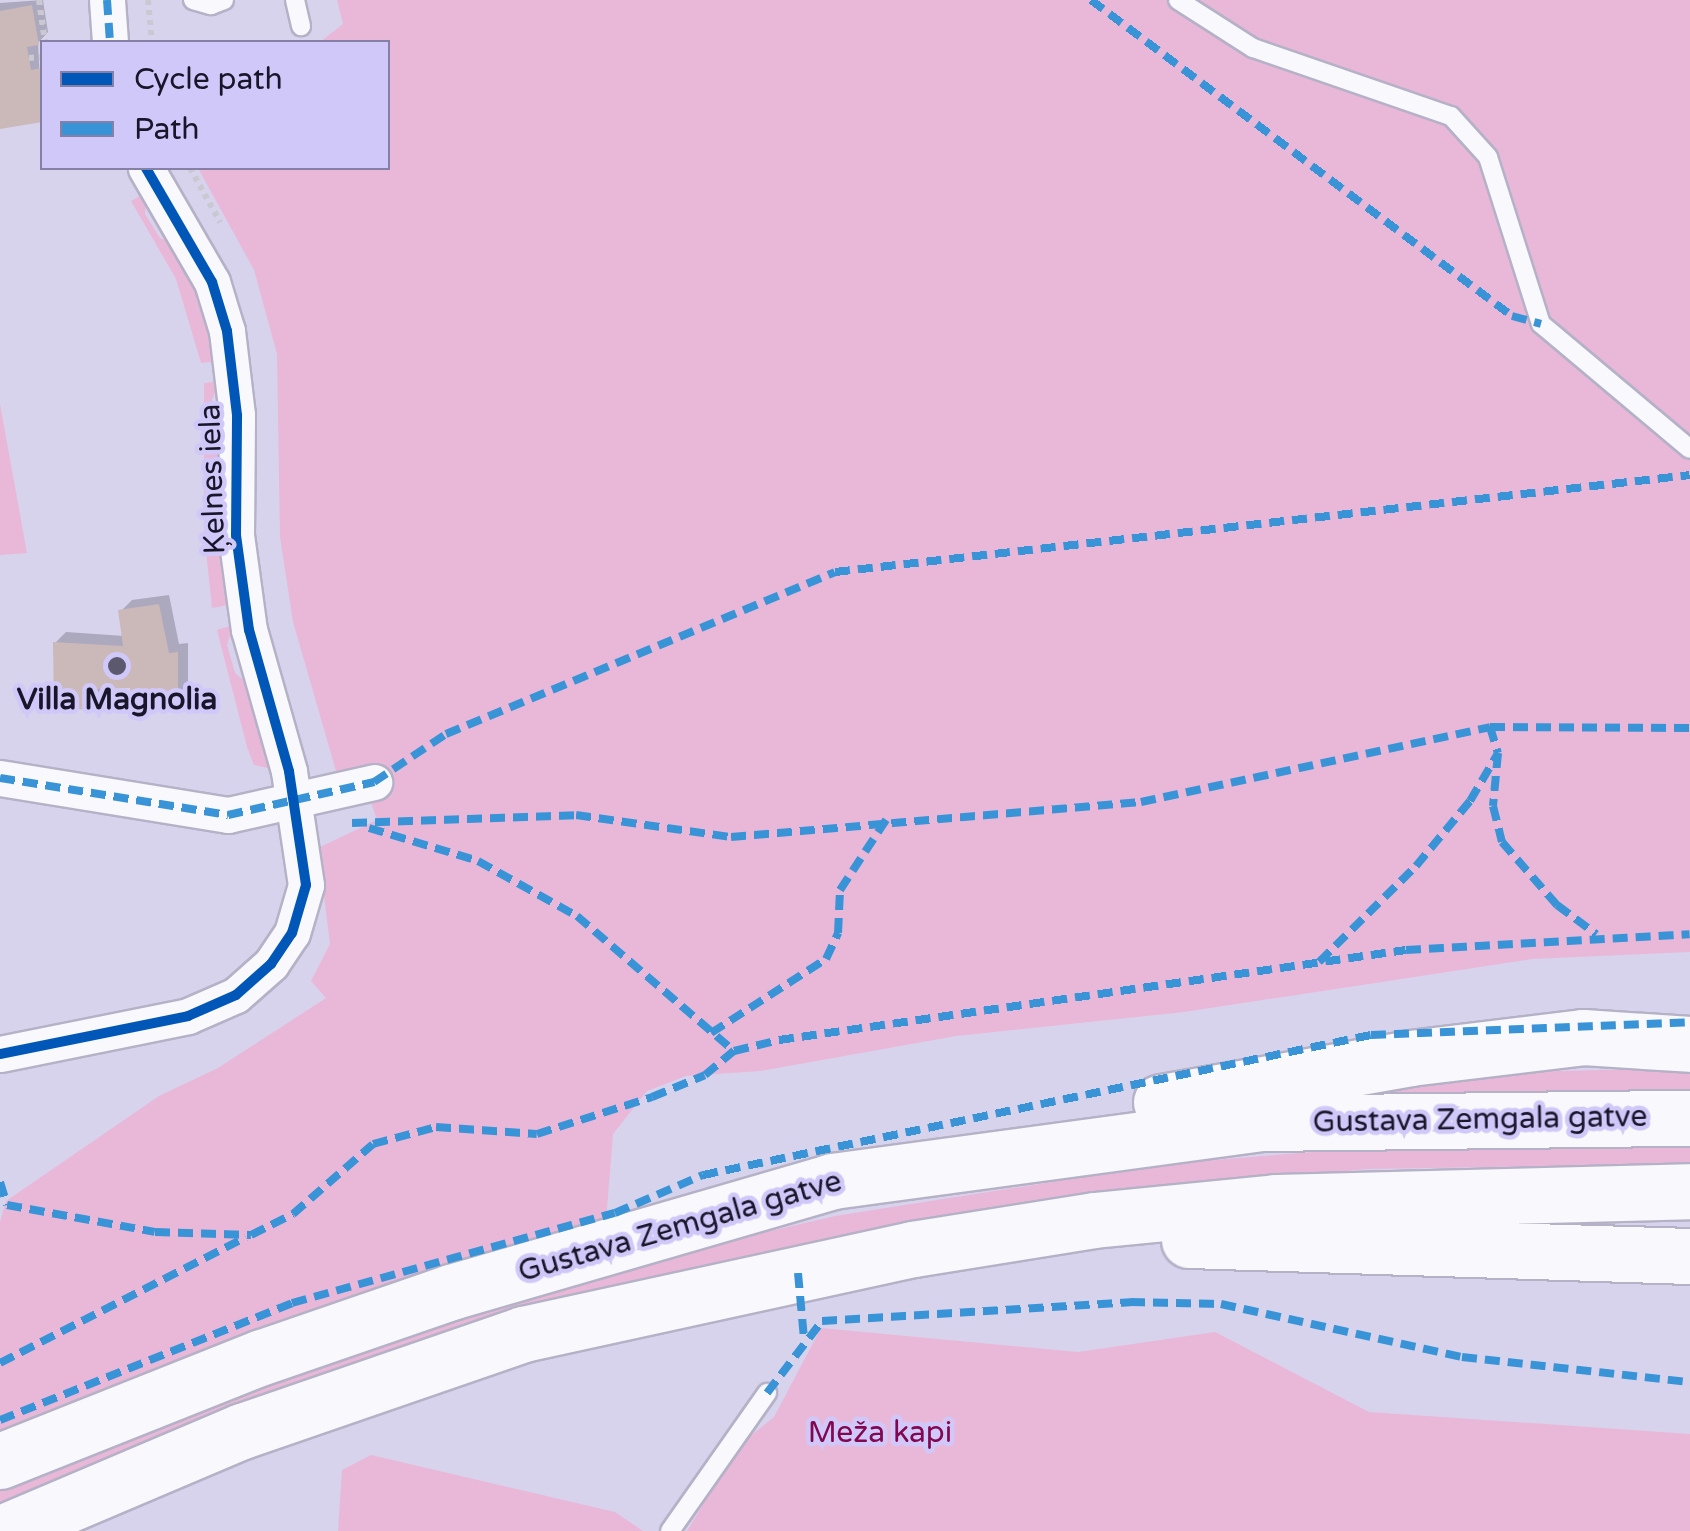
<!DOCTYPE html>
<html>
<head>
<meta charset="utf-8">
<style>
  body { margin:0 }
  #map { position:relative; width:1690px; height:1531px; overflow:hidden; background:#d7d3ed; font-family:"Varela Round",sans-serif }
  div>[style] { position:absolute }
  .green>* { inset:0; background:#e9b8d8 }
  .shadow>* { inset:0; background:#0003 }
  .building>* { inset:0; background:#cbb8b8 }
  .path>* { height:6px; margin-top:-3px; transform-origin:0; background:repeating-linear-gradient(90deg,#cac9d1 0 5px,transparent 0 10px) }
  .roads { filter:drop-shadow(2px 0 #b5b1c7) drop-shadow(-2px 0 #b5b1c7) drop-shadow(0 2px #b5b1c7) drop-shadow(0 -2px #b5b1c7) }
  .service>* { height:18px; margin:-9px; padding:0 9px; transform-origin:9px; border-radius:9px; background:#f9f8fc }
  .minor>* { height:35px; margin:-17.5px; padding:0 17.5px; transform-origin:17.5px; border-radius:17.5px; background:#f9f8fc }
  .primary>* { height:55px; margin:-27.5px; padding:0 27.5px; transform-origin:27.5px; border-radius:27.5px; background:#f9f8fc }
  .quiet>* { height:8px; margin-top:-4px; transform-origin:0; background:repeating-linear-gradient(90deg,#3993d7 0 15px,transparent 0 23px) }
  .cycleway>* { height:10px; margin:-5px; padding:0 5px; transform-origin:5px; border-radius:5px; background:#0057b8 }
  .dots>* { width:28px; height:28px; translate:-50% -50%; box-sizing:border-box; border:5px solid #d0c8f8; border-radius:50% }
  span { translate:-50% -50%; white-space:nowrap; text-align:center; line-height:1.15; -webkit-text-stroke:9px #d0c8f8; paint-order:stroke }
  .street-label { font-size:30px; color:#19152a }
  .poi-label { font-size:30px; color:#19152a; font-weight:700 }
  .park-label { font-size:30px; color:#820751 }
  .legend { position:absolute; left:40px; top:40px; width:350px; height:130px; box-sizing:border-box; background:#d0c8f8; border:2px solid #8780a6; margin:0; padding:12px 18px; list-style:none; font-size:30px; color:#19152a }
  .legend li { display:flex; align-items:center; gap:20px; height:50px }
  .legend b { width:50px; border:2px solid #8780a6 }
</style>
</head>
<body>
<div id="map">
  <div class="green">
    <div style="clip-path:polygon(337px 0,1690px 0,1690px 952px,1532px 959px,1184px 1012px,956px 1036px,760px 1071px,686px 1076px,647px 1091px,613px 1134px,606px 1221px,0 1438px,0 1222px,6px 1201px,159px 1096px,218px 1068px,326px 998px,311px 981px,330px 944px,318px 848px,377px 820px,360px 771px,336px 771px,293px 622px,280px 537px,277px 354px,254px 270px,198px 168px,388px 168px,388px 42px,320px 42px,343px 24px)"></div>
    <div style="clip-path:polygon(147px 192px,145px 214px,160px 238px,177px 244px,197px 283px,218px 361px,201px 363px,176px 279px,131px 201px)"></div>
    <div style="clip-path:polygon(221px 381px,212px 399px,212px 425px,223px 439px,229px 605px,212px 608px,204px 532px,204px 383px)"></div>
    <div style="clip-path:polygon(0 404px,27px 553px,0 555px)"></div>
    <div style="clip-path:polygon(233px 625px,227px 645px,235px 673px,249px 685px,273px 769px,254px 765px,247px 747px,217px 630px)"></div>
    <div style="clip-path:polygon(1649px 1069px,1690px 1070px,1690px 1103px,1327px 1098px,1512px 1072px)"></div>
    <div style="clip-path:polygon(1690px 1143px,1690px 1164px,1366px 1169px,991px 1211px,0 1507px,0 1483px,350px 1345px,671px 1254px,835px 1216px,1167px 1164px,1372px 1147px)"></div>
    <div style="clip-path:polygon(821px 1328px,1078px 1352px,1215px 1332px,1369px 1412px,1690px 1434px,1690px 1531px,687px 1531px,739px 1445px,774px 1417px)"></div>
    <div style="clip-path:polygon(371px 1455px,615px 1512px,643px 1531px,338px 1531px,342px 1470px)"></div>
  </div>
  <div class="shadow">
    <div style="clip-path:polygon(43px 0,48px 32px,38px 43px,42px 120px,0 127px,0 3px)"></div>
    <div style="clip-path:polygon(169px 595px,179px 644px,188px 643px,188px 689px,177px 700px,132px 685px,106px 686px,95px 708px,55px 643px,66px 632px,124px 636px,121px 611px,132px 600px)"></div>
  </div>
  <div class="building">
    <div style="clip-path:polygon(32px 5px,39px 45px,27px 47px,31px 70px,42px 68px,42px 122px,0 129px,0 11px)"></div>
    <div style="clip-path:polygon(159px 604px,169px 653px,178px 652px,178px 702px,134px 710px,130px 688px,97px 689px,96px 710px,54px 708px,53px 642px,123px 646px,118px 610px)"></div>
  </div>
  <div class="path">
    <div style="left:39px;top:0;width:42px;rotate:81.9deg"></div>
    <div style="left:148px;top:0;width:42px;rotate:84.6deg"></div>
    <div style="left:29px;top:58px;width:13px;rotate:-4deg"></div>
    <div style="left:190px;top:168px;width:62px;rotate:60.9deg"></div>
  </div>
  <div class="roads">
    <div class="service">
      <div style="left:193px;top:0;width:19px;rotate:16deg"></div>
      <div style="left:211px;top:5px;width:14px;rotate:-21deg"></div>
      <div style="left:295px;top:0;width:27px;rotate:77deg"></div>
      <div style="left:1178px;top:0;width:89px;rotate:32.6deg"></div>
      <div style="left:1253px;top:48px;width:209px;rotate:19deg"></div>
      <div style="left:1451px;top:116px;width:55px;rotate:47.9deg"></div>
      <div style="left:1488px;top:157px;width:175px;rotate:72.4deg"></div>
      <div style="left:1541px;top:324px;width:194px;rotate:40deg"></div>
      <div style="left:670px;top:1531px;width:169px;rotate:-54.9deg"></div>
    </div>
    <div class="minor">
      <div style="left:107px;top:0;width:42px;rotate:85.9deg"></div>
      <div style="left:0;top:778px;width:231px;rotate:9.2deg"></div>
      <div style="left:228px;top:815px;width:150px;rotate:-12.7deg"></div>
      <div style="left:0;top:1054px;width:192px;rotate:-11.4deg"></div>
      <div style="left:188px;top:1016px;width:52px;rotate:-23.6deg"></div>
      <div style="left:236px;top:995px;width:47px;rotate:-41.5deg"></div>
      <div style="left:271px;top:964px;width:37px;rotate:-56deg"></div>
      <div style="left:292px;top:933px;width:50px;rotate:-73.7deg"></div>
      <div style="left:306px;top:885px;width:115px;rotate:-98.5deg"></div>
      <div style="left:289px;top:771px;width:147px;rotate:-105.8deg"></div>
      <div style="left:249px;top:630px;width:96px;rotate:-97.8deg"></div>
      <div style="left:236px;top:535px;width:120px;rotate:-89.5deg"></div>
      <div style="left:237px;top:415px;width:85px;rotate:-96.8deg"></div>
      <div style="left:227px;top:331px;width:51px;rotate:-107deg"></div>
      <div style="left:212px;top:282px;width:132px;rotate:-120.1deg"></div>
    </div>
    <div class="primary">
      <div style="left:1161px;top:1102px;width:253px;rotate:-10deg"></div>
      <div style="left:1410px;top:1058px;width:174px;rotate:-6.9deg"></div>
      <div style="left:1583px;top:1037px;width:107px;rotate:3.7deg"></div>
      <div style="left:1189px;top:1240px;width:501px;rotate:1.83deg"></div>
      <div style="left:0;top:1461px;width:282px;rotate:-21.7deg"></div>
      <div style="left:262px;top:1357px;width:200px;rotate:-19deg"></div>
      <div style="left:451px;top:1292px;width:397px;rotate:-16.2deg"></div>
      <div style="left:832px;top:1181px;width:434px;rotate:-7.7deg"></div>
      <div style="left:1262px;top:1123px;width:428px;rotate:-0.7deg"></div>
      <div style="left:6px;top:1531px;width:256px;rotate:-23deg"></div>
      <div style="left:242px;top:1431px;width:297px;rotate:-19deg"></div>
      <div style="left:523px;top:1334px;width:399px;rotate:-12.3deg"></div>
      <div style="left:913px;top:1249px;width:183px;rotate:-9.1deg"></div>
      <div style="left:1094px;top:1220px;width:183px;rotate:-5.6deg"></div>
      <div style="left:1276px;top:1202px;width:414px;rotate:-1.5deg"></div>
    </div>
  </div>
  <div class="quiet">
    <div style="left:107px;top:0;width:42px;rotate:85.9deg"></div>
    <div style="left:1091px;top:0;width:526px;rotate:36.89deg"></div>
    <div style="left:1512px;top:316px;width:30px;rotate:15deg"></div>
    <div style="left:1490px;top:727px;width:27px;rotate:73deg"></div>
    <div style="left:1498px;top:753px;width:53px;rotate:95.4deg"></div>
    <div style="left:1493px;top:806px;width:37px;rotate:76deg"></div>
    <div style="left:1502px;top:842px;width:84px;rotate:48.9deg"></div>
    <div style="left:1557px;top:905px;width:49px;rotate:36.6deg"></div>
    <div style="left:0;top:778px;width:231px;rotate:9.2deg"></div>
    <div style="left:228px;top:815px;width:150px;rotate:-12.7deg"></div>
    <div style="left:374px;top:782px;width:87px;rotate:-33.7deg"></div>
    <div style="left:446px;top:734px;width:421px;rotate:-22.6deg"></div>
    <div style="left:835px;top:572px;width:860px;rotate:-6.47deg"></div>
    <div style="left:352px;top:823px;width:224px;rotate:-2deg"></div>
    <div style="left:576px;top:815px;width:157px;rotate:8.1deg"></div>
    <div style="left:731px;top:837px;width:411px;rotate:-4.9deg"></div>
    <div style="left:1141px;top:802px;width:357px;rotate:-12.1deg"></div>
    <div style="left:1490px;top:727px;width:200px;rotate:0.3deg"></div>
    <div style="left:369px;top:828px;width:114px;rotate:16.8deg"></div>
    <div style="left:478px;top:861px;width:113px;rotate:29.1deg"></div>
    <div style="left:577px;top:916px;width:207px;rotate:40.7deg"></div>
    <div style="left:1319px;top:962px;width:136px;rotate:-44.7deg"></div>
    <div style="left:1416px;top:866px;width:85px;rotate:-50.3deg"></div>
    <div style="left:1470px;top:801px;width:56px;rotate:-59.7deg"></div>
    <div style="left:711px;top:1033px;width:137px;rotate:-32.8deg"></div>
    <div style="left:826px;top:959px;width:29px;rotate:-65deg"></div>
    <div style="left:838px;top:933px;width:43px;rotate:-87.3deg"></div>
    <div style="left:840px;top:890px;width:84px;rotate:-56.7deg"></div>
    <div style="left:0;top:1182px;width:24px;rotate:73deg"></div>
    <div style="left:7px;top:1205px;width:150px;rotate:10.3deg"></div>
    <div style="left:155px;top:1232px;width:96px;rotate:1.8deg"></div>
    <div style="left:251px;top:1235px;width:47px;rotate:-26.6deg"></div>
    <div style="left:293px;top:1214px;width:106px;rotate:-41.2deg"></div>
    <div style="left:373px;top:1144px;width:65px;rotate:-15.1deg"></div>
    <div style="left:436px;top:1127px;width:101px;rotate:4deg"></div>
    <div style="left:537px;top:1134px;width:121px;rotate:-17.8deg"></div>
    <div style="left:652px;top:1097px;width:57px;rotate:-22.5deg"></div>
    <div style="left:705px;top:1075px;width:38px;rotate:-40deg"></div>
    <div style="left:734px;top:1051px;width:46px;rotate:-13.7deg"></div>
    <div style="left:779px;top:1040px;width:633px;rotate:-8.17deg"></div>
    <div style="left:1406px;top:950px;width:284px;rotate:-3.2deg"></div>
    <div style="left:798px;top:1273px;width:66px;rotate:84.8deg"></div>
    <div style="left:0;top:1363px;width:276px;rotate:-27.1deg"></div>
    <div style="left:767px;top:1393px;width:91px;rotate:-52.6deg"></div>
    <div style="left:822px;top:1321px;width:309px;rotate:-3.5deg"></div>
    <div style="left:1130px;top:1302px;width:91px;rotate:1.3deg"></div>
    <div style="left:1221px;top:1304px;width:247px;rotate:12.4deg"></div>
    <div style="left:1462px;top:1357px;width:229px;rotate:6.3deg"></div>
    <div style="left:0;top:1420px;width:315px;rotate:-21.8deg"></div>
    <div style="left:292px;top:1303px;width:335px;rotate:-15.6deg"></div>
    <div style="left:615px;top:1213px;width:96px;rotate:-23.4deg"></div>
    <div style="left:703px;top:1175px;width:683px;rotate:-11.84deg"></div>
    <div style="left:1371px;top:1035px;width:319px;rotate:-2.3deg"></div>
  </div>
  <div class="cycleway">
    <div style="left:0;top:1054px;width:192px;rotate:-11.4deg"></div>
    <div style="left:188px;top:1016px;width:52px;rotate:-23.6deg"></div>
    <div style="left:236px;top:995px;width:47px;rotate:-41.5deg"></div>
    <div style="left:271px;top:964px;width:37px;rotate:-56deg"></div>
    <div style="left:292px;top:933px;width:50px;rotate:-73.7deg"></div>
    <div style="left:306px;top:885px;width:115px;rotate:-98.5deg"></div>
    <div style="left:289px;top:771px;width:147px;rotate:-105.8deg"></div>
    <div style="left:249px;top:630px;width:96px;rotate:-97.8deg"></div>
    <div style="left:236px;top:535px;width:120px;rotate:-89.5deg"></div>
    <div style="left:237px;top:415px;width:85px;rotate:-96.8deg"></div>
    <div style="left:227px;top:331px;width:51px;rotate:-107deg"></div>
    <div style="left:212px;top:282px;width:132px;rotate:-120.1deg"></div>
  </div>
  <div class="dots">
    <div style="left:117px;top:666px;background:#5c586e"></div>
  </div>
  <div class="street-label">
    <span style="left:213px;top:479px;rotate:-92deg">Ķelnes iela</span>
    <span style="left:1480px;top:1120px;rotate:-1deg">Gustava Zemgala gatve</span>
    <span style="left:680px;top:1227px;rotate:-16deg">Gustava Zemgala gatve</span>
  </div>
  <div class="poi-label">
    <span style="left:117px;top:700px">Villa Magnolia</span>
  </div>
  <div class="park-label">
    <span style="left:880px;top:1433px">Meža kapi</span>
  </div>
  <ul class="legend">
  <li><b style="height:12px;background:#0057b8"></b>Cycle path</li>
  <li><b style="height:12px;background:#3993d7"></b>Path</li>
  </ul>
</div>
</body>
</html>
